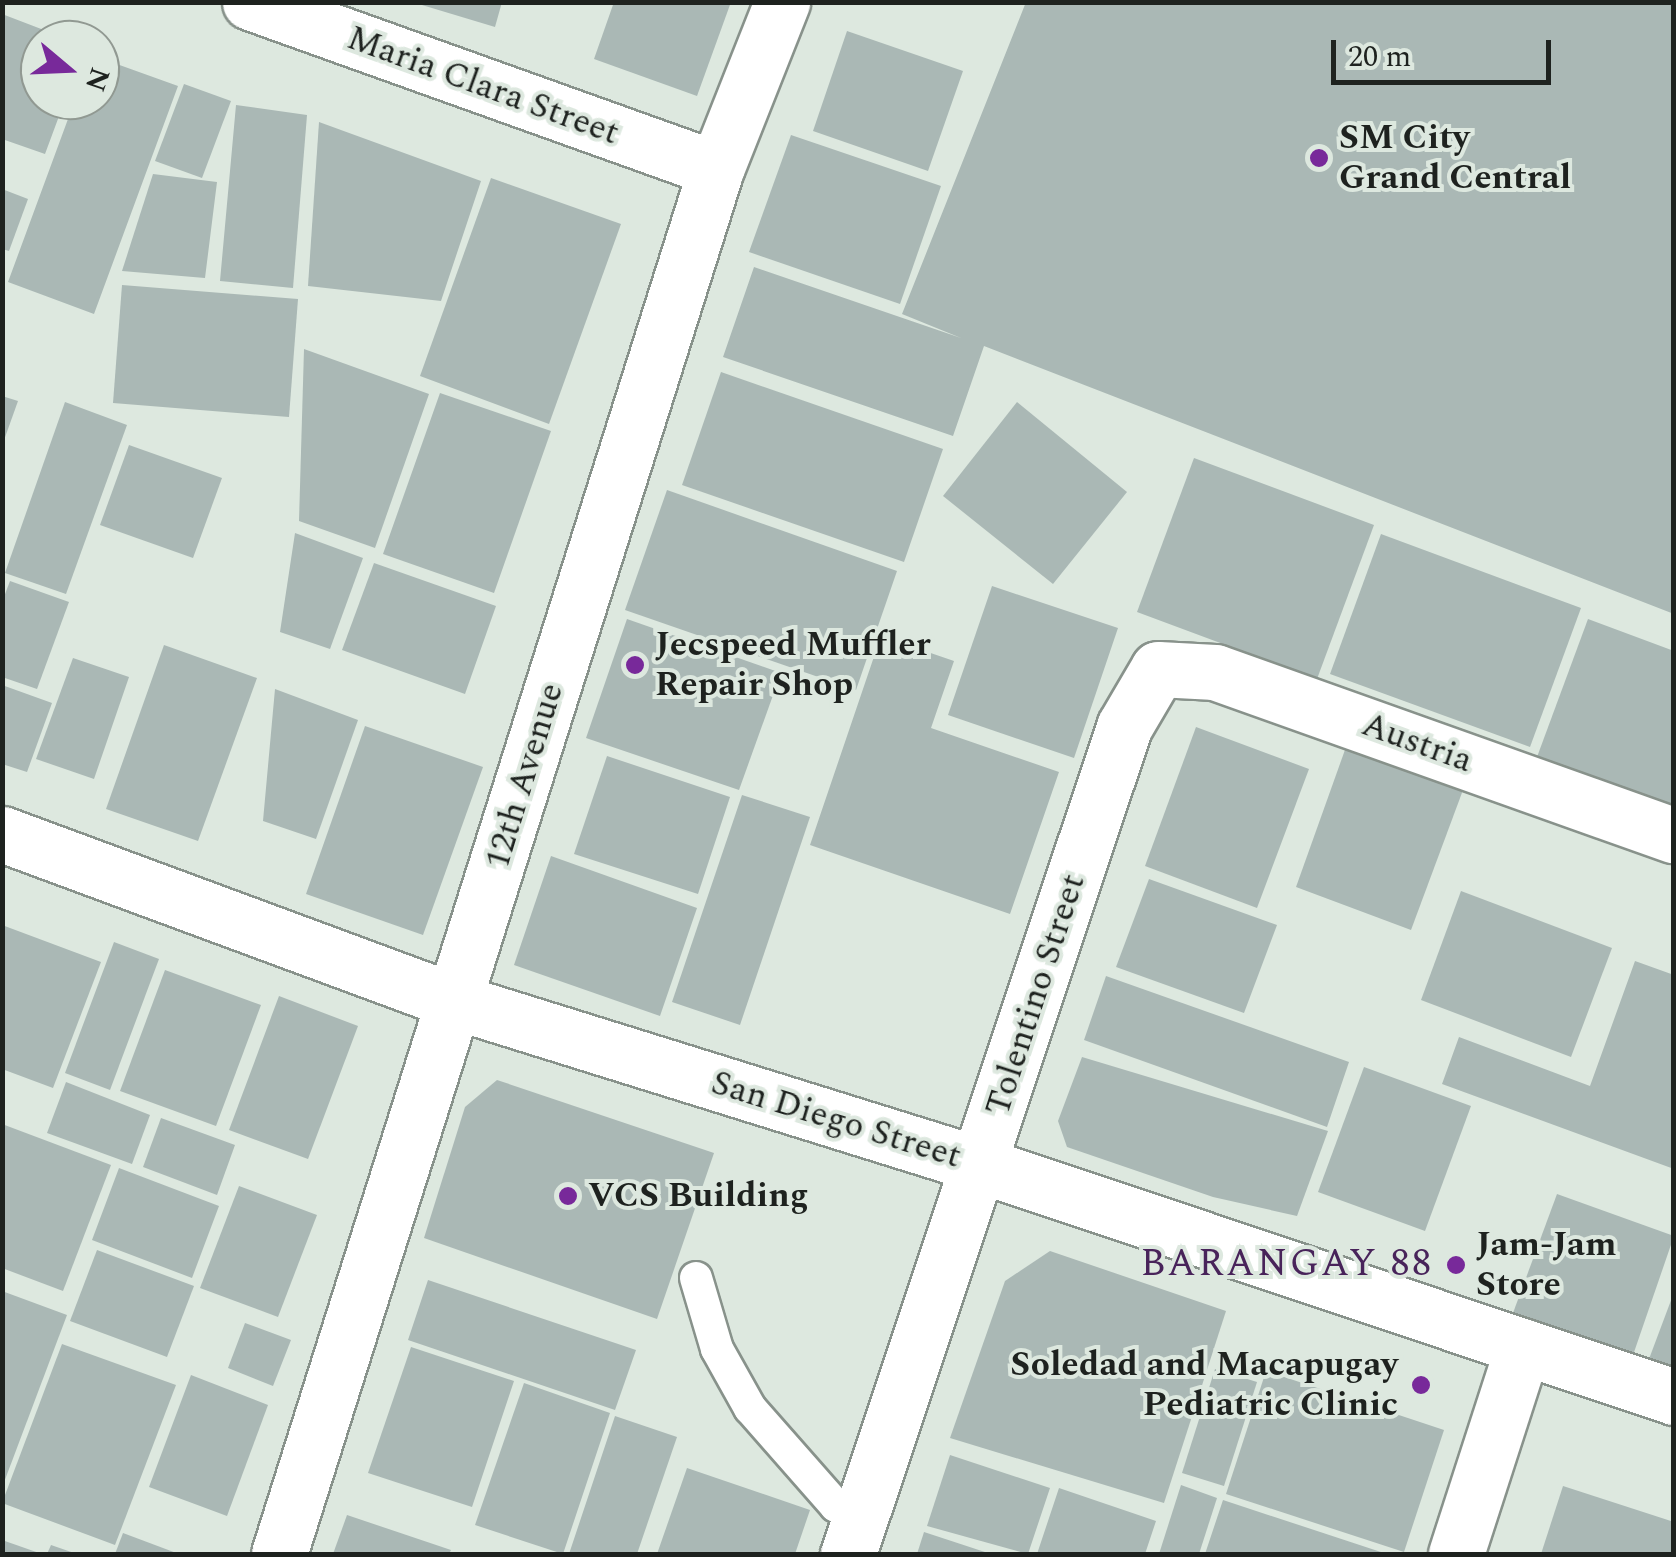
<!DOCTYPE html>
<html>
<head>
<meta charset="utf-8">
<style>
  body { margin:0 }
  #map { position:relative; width:1676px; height:1557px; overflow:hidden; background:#dde8df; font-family:Spectral,serif }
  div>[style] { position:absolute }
  .building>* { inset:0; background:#aab8b5 }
  .roads { filter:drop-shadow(2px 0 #88928b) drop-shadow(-2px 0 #88928b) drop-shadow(0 2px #88928b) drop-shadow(0 -2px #88928b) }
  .lane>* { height:32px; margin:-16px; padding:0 16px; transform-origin:16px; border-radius:16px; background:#fff }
  .street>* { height:55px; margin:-27.5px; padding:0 27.5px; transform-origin:27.5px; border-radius:27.5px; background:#fff }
  .dots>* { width:28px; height:28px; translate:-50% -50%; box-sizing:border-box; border:5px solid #dde8df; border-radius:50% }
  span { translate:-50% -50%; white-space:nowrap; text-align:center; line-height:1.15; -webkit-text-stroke:8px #dde8df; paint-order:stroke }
  .street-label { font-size:35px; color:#1e221f }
  .poi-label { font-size:35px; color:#1e221f; font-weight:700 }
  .left { translate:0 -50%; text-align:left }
  .right { translate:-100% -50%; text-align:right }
  .neighbourhood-label { font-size:38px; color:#48235a; letter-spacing:2.5px }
  .frame { position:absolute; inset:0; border:5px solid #1e221f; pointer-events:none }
  .north { position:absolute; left:20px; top:20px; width:100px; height:100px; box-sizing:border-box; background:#dde8df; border:2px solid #919992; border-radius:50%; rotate:109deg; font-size:28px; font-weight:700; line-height:40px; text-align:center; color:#1e221f }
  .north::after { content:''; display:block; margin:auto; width:35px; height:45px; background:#78299a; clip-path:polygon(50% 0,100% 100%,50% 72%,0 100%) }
  .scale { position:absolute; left:1331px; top:40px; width:220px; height:45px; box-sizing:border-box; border:5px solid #1e221f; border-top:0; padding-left:12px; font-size:30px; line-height:35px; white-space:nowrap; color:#1e221f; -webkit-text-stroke:8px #dde8df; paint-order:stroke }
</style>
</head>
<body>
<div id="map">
  <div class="building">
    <div style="clip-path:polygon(412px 2px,502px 2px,495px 27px)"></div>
    <div style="clip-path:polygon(614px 2px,731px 2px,697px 96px,594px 59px)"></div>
    <div style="clip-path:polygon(1026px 2px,1674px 2px,1674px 614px,984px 346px,953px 436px,723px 357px,754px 267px,961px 338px,902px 314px)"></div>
    <div style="clip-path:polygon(2px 14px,70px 40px,40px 40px,40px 100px,65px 100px,45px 154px,2px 139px)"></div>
    <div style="clip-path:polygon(847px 31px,963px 71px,928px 171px,813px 131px)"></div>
    <div style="clip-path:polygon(100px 58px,178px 86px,94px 314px,8px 282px,75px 100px,100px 100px)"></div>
    <div style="clip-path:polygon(184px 84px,231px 101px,202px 178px,155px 161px)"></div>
    <div style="clip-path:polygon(236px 105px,307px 115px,293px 288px,220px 281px)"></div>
    <div style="clip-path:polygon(319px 122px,481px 181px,441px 301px,308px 286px)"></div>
    <div style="clip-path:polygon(791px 135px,941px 186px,900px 304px,749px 252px)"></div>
    <div style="clip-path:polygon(153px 174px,217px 182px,205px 278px,122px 271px)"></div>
    <div style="clip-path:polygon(491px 178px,621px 224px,549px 424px,420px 376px)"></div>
    <div style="clip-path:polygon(2px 189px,28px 199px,9px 251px,2px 249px)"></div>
    <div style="clip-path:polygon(122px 285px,298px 299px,289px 417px,113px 403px)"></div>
    <div style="clip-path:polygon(304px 349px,429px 394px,375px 548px,299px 521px)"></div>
    <div style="clip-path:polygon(721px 372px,943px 449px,904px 562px,682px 485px)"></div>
    <div style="clip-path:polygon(440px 393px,551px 431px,494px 593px,383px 554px)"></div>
    <div style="clip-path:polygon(2px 396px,18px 401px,3px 443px,2px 443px)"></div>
    <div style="clip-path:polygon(65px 402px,127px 425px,66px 594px,5px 573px)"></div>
    <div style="clip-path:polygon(1017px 402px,1127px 492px,1053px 584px,943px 496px)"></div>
    <div style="clip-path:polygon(129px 445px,222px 478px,193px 558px,100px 525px)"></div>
    <div style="clip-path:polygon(1194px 458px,1374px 525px,1317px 679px,1137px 612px)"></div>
    <div style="clip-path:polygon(667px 490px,897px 571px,856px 690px,625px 610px)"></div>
    <div style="clip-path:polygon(295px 533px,363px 558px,330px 649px,280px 632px)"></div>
    <div style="clip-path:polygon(1381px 534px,1581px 608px,1530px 747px,1330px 674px)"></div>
    <div style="clip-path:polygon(374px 563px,496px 606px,465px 694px,342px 650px)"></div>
    <div style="clip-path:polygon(10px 581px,69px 602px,37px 689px,2px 677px,2px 602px)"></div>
    <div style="clip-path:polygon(992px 586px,1118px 628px,1074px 758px,948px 715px)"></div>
    <div style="clip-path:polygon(627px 619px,781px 673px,739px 790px,586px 738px)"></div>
    <div style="clip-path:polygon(1588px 619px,1674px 651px,1674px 808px,1537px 757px)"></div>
    <div style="clip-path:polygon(881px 636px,954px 661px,931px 728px,1059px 772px,1010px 914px,810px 845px)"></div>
    <div style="clip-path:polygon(164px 645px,257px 678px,198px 841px,106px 809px)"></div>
    <div style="clip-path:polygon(73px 658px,129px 677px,94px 779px,36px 759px)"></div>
    <div style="clip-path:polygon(2px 685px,52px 703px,27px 772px,2px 764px)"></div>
    <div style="clip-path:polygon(275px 689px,358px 720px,316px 839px,263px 821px)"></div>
    <div style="clip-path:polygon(365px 726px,483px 767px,423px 935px,306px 894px)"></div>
    <div style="clip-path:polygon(1196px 727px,1309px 769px,1257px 908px,1145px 866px)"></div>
    <div style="clip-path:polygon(1346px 747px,1463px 790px,1411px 930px,1296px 887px)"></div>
    <div style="clip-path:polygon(607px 756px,730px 797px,698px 894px,574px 854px)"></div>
    <div style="clip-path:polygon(742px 795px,810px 817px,740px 1025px,672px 1002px)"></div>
    <div style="clip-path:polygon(551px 856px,697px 908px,660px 1016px,514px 965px)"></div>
    <div style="clip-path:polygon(1149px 879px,1277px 925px,1244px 1013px,1116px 967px)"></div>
    <div style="clip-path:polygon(1461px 891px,1612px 948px,1571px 1057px,1421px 1000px)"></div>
    <div style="clip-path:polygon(2px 925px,101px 962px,53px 1088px,2px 1069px)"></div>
    <div style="clip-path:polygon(114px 942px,159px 959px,110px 1090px,65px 1073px)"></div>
    <div style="clip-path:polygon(1635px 961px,1674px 975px,1674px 1169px,1442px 1084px,1459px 1037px,1590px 1086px)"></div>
    <div style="clip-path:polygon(165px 970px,261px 1005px,216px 1126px,120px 1091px)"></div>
    <div style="clip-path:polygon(1106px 976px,1349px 1062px,1327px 1127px,1084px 1040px)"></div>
    <div style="clip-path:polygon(279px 996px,358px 1026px,308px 1159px,229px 1130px)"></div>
    <div style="clip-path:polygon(1082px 1057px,1328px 1131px,1297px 1216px,1213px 1197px,1067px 1147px,1058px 1121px)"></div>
    <div style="clip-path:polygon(1364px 1067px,1471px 1106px,1425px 1231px,1318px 1192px)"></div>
    <div style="clip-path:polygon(497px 1080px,714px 1153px,657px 1319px,424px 1238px,465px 1107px)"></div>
    <div style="clip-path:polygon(66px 1082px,150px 1115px,132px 1164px,47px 1133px)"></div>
    <div style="clip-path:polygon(161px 1118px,235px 1145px,217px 1195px,143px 1167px)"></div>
    <div style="clip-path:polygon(2px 1124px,111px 1165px,63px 1291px,2px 1268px)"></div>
    <div style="clip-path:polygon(119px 1168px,219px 1206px,192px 1278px,92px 1240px)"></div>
    <div style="clip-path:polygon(239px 1186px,317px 1215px,278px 1317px,200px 1288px)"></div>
    <div style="clip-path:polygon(1557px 1194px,1674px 1236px,1632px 1358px,1513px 1313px)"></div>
    <div style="clip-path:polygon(97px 1250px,194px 1286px,167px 1357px,70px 1321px)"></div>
    <div style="clip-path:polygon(1050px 1251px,1226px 1311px,1164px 1503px,950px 1438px,1005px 1281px)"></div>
    <div style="clip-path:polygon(428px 1280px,636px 1350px,615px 1410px,408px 1340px)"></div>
    <div style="clip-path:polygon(2px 1291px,67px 1315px,3px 1485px,2px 1485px)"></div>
    <div style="clip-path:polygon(1673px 1295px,1674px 1295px,1674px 1368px,1649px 1359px)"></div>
    <div style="clip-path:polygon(245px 1323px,291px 1340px,273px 1386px,228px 1368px)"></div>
    <div style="clip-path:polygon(62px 1344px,176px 1385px,115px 1545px,2px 1503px)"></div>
    <div style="clip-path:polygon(411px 1347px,514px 1381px,472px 1507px,368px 1473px)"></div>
    <div style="clip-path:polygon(1215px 1369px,1257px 1382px,1224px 1486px,1182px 1473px)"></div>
    <div style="clip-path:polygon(1266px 1371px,1444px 1430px,1404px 1552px,1226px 1494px)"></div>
    <div style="clip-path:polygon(191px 1375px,268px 1405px,227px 1516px,149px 1487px)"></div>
    <div style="clip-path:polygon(524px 1383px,610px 1413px,563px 1554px,475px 1525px)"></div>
    <div style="clip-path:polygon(615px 1416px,677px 1437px,637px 1554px,569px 1554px)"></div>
    <div style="clip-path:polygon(950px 1455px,1050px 1488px,1028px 1554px,927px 1526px)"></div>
    <div style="clip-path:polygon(687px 1468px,810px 1510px,795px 1554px,657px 1554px)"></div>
    <div style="clip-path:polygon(1181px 1485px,1217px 1498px,1199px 1554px,1159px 1554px)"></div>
    <div style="clip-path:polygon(1563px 1486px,1674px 1522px,1674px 1554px,1541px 1554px)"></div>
    <div style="clip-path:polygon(1059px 1488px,1156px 1521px,1145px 1554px,1037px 1554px)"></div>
    <div style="clip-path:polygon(1223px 1500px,1387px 1554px,1205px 1554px)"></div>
    <div style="clip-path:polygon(347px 1515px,451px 1550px,449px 1554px,333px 1554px)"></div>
    <div style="clip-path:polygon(924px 1532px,991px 1554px,917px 1554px)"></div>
    <div style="clip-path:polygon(123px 1533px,179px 1554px,115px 1554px)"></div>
    <div style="clip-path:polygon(2px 1540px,42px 1554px,2px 1554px)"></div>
    <div style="clip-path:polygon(51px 1545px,77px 1554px,47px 1554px)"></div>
  </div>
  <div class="roads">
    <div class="lane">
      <div style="left:696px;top:1278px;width:74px;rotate:73.5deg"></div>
      <div style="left:717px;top:1349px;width:68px;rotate:60.8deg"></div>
      <div style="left:750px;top:1408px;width:130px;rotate:48.7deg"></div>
      <div style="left:836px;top:1506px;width:27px;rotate:24deg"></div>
    </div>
    <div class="street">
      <div style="left:250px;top:2px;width:495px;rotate:19.7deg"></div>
      <div style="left:2px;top:834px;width:482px;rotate:20.3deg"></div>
      <div style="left:454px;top:1001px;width:552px;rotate:17.29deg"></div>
      <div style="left:981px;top:1165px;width:731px;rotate:18.51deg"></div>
      <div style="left:279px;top:1554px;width:1452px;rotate:-72.49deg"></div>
      <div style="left:716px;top:169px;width:180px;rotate:-68.4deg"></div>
      <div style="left:848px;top:1554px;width:872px;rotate:-71.54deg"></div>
      <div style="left:1124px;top:727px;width:67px;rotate:-59.6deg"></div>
      <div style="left:1158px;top:669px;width:57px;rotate:3deg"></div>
      <div style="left:1215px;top:672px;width:487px;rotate:19.6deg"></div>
      <div style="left:1456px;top:1554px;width:218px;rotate:-72.1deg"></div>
    </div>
  </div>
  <div class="dots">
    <div style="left:1319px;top:158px;background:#78299a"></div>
    <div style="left:635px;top:665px;background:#78299a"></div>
    <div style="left:568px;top:1196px;background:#78299a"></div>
    <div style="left:1456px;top:1265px;background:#78299a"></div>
    <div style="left:1421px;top:1385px;background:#78299a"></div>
  </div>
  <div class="street-label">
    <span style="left:483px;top:86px;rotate:20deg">Maria Clara Street</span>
    <span style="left:1417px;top:743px;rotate:20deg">Austria</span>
    <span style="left:525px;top:776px;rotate:-73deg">12th Avenue</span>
    <span style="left:1036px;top:995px;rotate:-72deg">Tolentino Street</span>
    <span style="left:836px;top:1120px;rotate:17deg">San Diego Street</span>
  </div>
  <div class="poi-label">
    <span class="left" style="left:1339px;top:158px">SM City<br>Grand Central</span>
    <span class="left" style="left:655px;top:665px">Jecspeed Muffler<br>Repair Shop</span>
    <span class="left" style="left:588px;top:1196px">VCS Building</span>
    <span class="left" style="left:1476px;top:1265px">Jam-Jam<br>Store</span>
    <span class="right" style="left:1398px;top:1385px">Soledad and Macapugay<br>Pediatric Clinic</span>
  </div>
  <div class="neighbourhood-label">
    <span style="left:1287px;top:1265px">BARANGAY 88</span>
  </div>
  <div class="frame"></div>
  <div class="north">N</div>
  <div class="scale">20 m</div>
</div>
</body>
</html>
